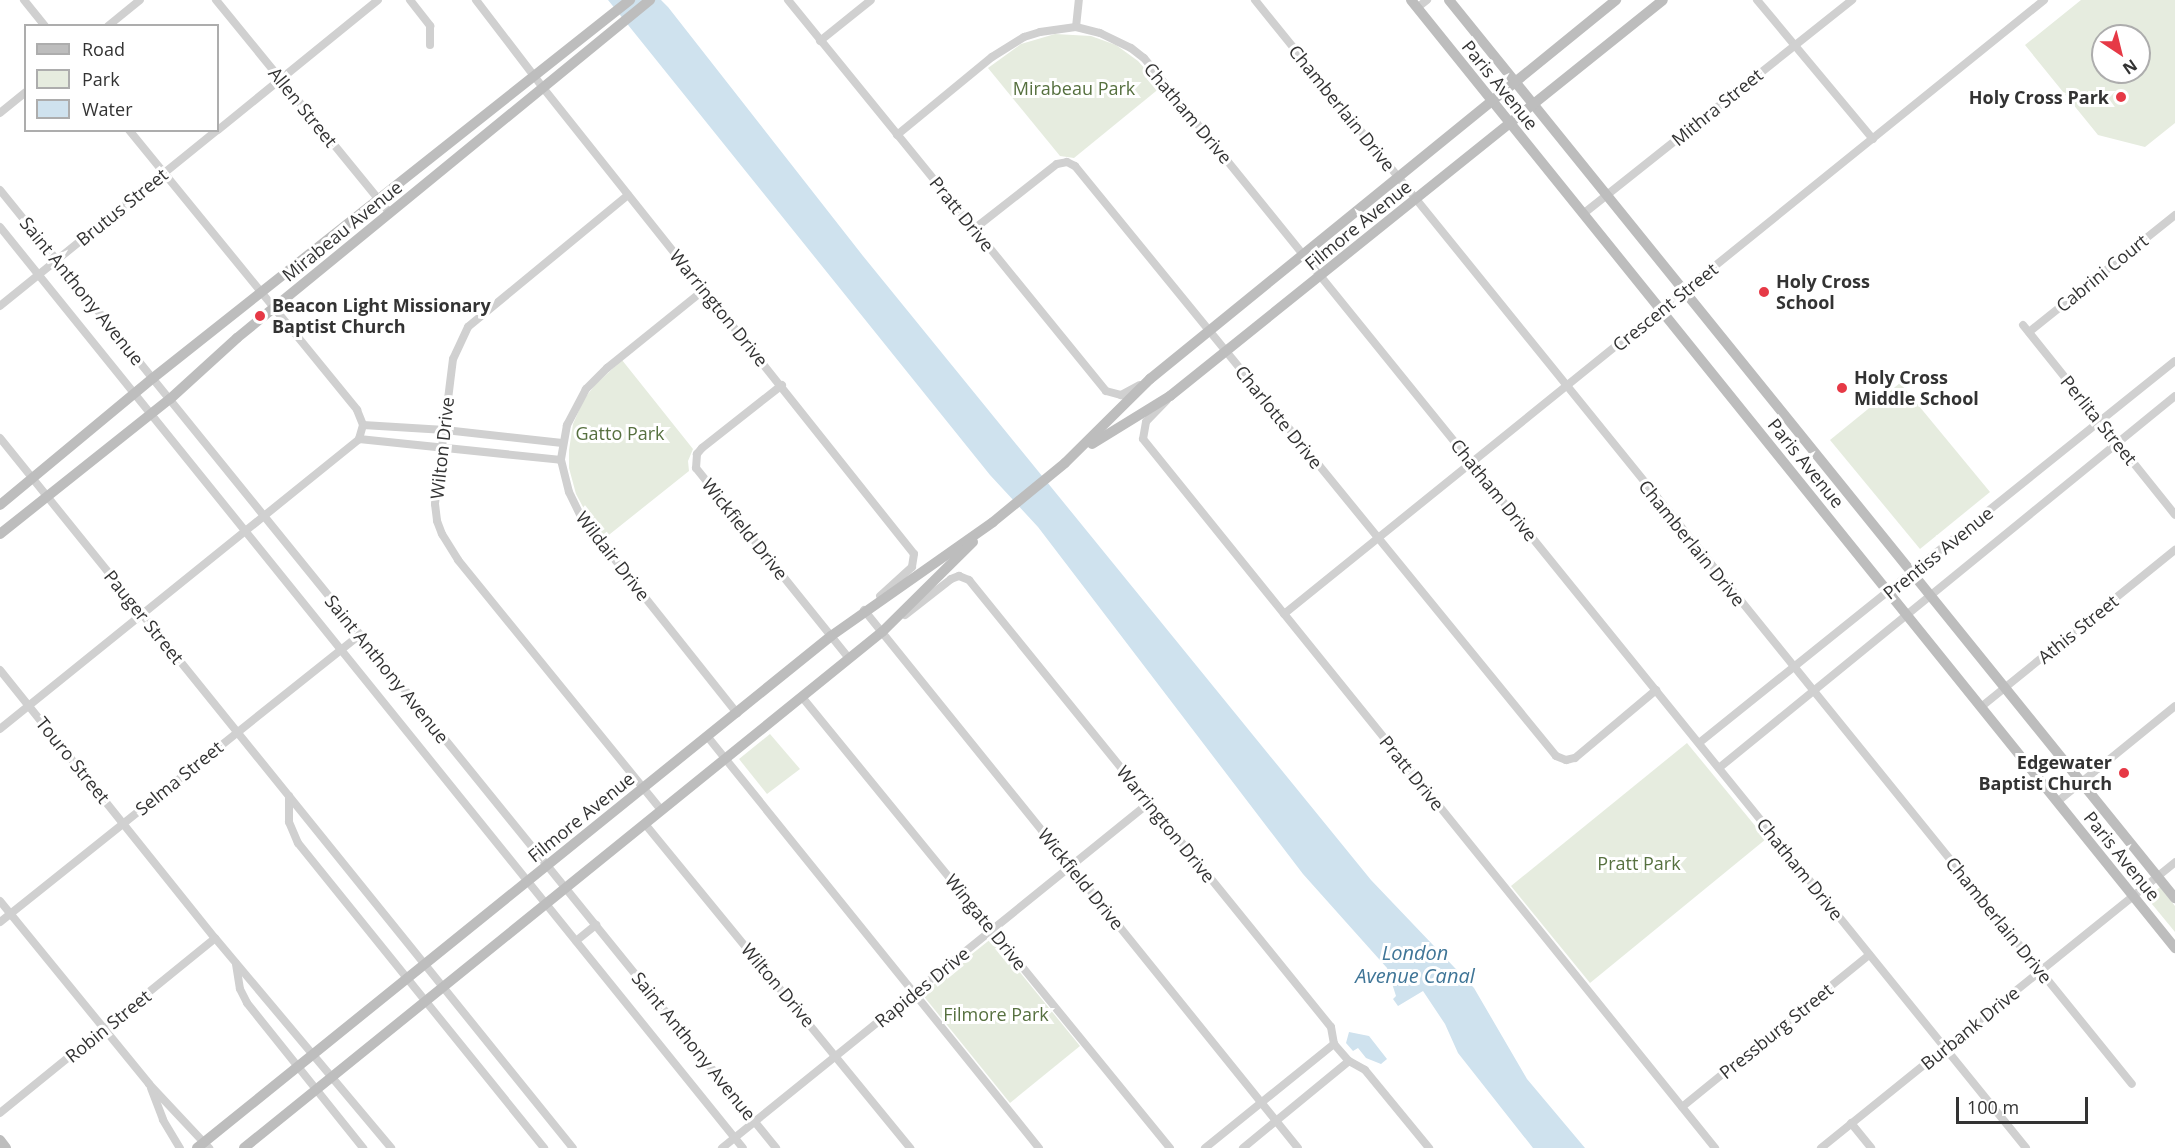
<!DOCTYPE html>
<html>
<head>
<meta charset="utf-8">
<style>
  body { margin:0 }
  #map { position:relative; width:2175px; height:1148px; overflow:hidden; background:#fff; font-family:"Open Sans",sans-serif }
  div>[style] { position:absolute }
  .green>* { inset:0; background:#e6ecdf }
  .water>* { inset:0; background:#cfe2ee }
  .street>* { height:8px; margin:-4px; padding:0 4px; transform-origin:4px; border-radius:4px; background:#d0d0d0 }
  .secondary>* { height:10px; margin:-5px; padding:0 5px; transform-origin:5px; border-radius:5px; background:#bdbdbd }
  .dots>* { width:16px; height:16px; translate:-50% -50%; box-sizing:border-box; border:3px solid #fff; border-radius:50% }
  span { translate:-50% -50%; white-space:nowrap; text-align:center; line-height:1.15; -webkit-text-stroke:6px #fff; paint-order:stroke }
  .street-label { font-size:18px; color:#333 }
  .park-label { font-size:18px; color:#56703f }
  .poi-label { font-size:18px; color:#333; font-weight:700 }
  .right { translate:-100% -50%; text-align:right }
  .left { translate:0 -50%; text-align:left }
  .water-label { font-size:20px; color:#3f7597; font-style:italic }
  .legend { position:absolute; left:24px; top:24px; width:195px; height:108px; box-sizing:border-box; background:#fff; border:2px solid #adadad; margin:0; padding:8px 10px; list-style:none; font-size:18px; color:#333 }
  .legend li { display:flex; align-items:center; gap:12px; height:30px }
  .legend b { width:30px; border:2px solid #adadad }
  .north { position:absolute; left:2091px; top:24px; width:60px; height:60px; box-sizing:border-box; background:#fff; border:2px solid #adadad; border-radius:50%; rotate:145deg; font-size:16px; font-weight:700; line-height:24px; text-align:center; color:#333 }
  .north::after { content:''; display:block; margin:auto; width:21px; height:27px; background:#e63946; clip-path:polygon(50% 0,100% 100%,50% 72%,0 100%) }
  .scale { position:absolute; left:1956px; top:1097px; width:132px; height:27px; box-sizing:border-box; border:3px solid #333; border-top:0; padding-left:8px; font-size:18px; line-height:21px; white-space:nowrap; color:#333; -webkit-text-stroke:4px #fff; paint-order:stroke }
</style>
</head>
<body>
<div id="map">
  <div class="green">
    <div style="clip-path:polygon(evenodd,2081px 0,2175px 0,2175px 123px,2145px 147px,2098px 135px,2025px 45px,2081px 0,2103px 36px,2139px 36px,2139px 72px,2103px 72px,2103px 36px)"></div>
    <div style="clip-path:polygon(1055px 34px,1091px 36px,1116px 45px,1138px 61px,1161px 87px,1074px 158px,1060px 156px,988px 68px,1021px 44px)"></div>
    <div style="clip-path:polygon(622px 360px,693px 449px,688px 461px,689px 471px,605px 538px,589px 518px,576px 494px,569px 468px,569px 450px,573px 424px,584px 399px,595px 385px)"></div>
    <div style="clip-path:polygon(1900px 383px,1990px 492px,1920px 549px,1830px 440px)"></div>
    <div style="clip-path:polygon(770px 734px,800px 769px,767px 794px,739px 759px)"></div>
    <div style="clip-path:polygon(1687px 743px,1766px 839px,1590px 983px,1511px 886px)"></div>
    <div style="clip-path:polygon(2160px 887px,2175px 906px,2175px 932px,2147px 898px)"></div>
    <div style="clip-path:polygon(992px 938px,1080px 1046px,1010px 1103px,922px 994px)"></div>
  </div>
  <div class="water">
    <div style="clip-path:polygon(608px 0,661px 0,668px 7px,863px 256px,1371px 880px,1474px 988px,1527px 1079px,1585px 1148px,1533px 1148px,1458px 1053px,1445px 1024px,1423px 991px,1398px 1006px,1393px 999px,1396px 996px,1387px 968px,1303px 874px,1038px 527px,990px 475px)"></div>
    <div style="clip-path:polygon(1349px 1032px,1369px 1036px,1387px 1059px,1381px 1064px,1366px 1058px,1358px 1048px,1353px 1051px,1346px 1043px)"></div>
  </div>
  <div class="street">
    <div style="left:24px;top:0;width:33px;rotate:51deg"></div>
    <div style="left:216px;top:0;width:275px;rotate:50.8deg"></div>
    <div style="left:410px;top:0;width:33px;rotate:52deg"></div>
    <div style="left:430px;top:26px;width:19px;rotate:90deg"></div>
    <div style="left:476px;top:0;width:112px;rotate:52.6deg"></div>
    <div style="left:544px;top:89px;width:594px;rotate:51.49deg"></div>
    <div style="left:914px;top:554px;width:13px;rotate:99deg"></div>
    <div style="left:912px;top:567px;width:43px;rotate:137.8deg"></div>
    <div style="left:788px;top:0;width:504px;rotate:50.88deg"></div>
    <div style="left:1106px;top:391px;width:16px;rotate:15deg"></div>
    <div style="left:1121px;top:395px;width:21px;rotate:-28deg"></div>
    <div style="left:1255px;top:0;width:1394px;rotate:51.03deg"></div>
    <div style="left:1757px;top:0;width:181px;rotate:50.2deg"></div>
    <div style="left:1417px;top:8px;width:13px;rotate:-39deg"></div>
    <div style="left:108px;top:26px;width:41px;rotate:-39.1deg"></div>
    <div style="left:1076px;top:27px;width:27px;rotate:-84deg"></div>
    <div style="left:820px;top:41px;width:65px;rotate:-38.8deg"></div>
    <div style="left:0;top:113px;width:33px;rotate:-39deg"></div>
    <div style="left:129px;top:130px;width:361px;rotate:50.8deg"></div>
    <div style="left:357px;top:410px;width:16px;rotate:68deg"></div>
    <div style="left:363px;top:425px;width:15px;rotate:106deg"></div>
    <div style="left:218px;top:130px;width:206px;rotate:-39.1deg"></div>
    <div style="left:897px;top:135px;width:123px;rotate:-39.4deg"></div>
    <div style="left:992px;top:57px;width:38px;rotate:-32deg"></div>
    <div style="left:1024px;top:37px;width:17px;rotate:-17deg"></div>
    <div style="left:1040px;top:32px;width:36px;rotate:-8deg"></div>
    <div style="left:1076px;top:27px;width:25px;rotate:14deg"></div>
    <div style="left:1100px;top:33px;width:34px;rotate:26deg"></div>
    <div style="left:1131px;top:48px;width:16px;rotate:38deg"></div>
    <div style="left:1144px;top:58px;width:1402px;rotate:51.02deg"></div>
    <div style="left:0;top:190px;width:1233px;rotate:50.99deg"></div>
    <div style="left:628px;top:195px;width:207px;rotate:140.5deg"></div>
    <div style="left:468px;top:327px;width:35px;rotate:115deg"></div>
    <div style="left:453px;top:359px;width:146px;rotate:97.1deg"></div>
    <div style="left:435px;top:504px;width:17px;rotate:83deg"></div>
    <div style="left:437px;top:521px;width:14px;rotate:69deg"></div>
    <div style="left:442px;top:534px;width:31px;rotate:58deg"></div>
    <div style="left:458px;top:560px;width:322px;rotate:50.9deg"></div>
    <div style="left:1583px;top:214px;width:344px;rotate:-38.5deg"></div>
    <div style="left:0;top:227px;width:1183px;rotate:51.11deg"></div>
    <div style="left:974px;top:229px;width:105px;rotate:-38.1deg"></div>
    <div style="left:1057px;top:164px;width:10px;rotate:-11deg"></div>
    <div style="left:1067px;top:162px;width:9px;rotate:27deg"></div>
    <div style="left:1075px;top:166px;width:761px;rotate:50.81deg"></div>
    <div style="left:1556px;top:756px;width:11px;rotate:22deg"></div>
    <div style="left:1566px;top:760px;width:9px;rotate:-13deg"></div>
    <div style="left:1575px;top:758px;width:106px;rotate:-40deg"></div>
    <div style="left:705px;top:289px;width:126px;rotate:141.1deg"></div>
    <div style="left:607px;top:368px;width:30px;rotate:135deg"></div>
    <div style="left:586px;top:389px;width:41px;rotate:117.8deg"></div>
    <div style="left:567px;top:425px;width:36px;rotate:100deg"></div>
    <div style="left:561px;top:460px;width:33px;rotate:76deg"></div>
    <div style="left:569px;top:492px;width:28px;rotate:64deg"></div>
    <div style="left:581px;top:517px;width:251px;rotate:51.5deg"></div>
    <div style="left:0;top:306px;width:279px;rotate:-39deg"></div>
    <div style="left:2023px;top:325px;width:243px;rotate:51.3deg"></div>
    <div style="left:2029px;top:332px;width:187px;rotate:-38.7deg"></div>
    <div style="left:782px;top:385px;width:102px;rotate:141.8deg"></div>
    <div style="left:702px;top:448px;width:8px;rotate:130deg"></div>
    <div style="left:697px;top:454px;width:14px;rotate:94deg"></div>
    <div style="left:696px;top:468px;width:244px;rotate:51.2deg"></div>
    <div style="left:1167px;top:400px;width:30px;rotate:134deg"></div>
    <div style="left:1146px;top:422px;width:17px;rotate:100deg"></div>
    <div style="left:1143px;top:439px;width:911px;rotate:51.1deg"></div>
    <div style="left:363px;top:425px;width:82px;rotate:3.5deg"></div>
    <div style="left:445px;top:430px;width:118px;rotate:6.3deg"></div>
    <div style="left:0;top:438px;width:912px;rotate:51.1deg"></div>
    <div style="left:864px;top:610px;width:691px;rotate:51.11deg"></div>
    <div style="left:1284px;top:614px;width:977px;rotate:-38.93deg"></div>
    <div style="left:905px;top:615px;width:58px;rotate:-38deg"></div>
    <div style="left:951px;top:579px;width:9px;rotate:-21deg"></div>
    <div style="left:959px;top:576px;width:11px;rotate:22deg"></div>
    <div style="left:969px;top:580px;width:575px;rotate:51deg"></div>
    <div style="left:1331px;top:1027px;width:17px;rotate:80deg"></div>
    <div style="left:1334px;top:1044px;width:23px;rotate:49deg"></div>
    <div style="left:1349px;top:1061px;width:18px;rotate:29deg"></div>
    <div style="left:1365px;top:1070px;width:101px;rotate:50.6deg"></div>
    <div style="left:0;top:670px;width:344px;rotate:51.3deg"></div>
    <div style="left:215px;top:938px;width:274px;rotate:50deg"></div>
    <div style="left:802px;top:697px;width:582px;rotate:50.79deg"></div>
    <div style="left:1981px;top:707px;width:250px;rotate:-39deg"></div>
    <div style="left:0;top:729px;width:461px;rotate:-38.9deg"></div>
    <div style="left:359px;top:439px;width:203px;rotate:5.9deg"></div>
    <div style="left:707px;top:736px;width:529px;rotate:51.14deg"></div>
    <div style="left:1699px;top:743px;width:610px;rotate:-38.75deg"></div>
    <div style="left:1719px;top:768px;width:588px;rotate:-39.21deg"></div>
    <div style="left:289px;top:796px;width:26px;rotate:90deg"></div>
    <div style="left:289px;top:822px;width:23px;rotate:67deg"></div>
    <div style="left:298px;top:843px;width:392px;rotate:51.1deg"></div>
    <div style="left:2057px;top:802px;width:152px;rotate:-39.1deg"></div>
    <div style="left:645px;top:824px;width:419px;rotate:50.7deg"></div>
    <div style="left:0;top:901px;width:236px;rotate:50.8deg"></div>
    <div style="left:149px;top:1084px;width:88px;rotate:46.8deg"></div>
    <div style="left:0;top:922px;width:460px;rotate:-38.6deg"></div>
    <div style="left:576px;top:941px;width:26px;rotate:-39deg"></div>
    <div style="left:236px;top:964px;width:25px;rotate:81deg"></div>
    <div style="left:240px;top:989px;width:16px;rotate:63deg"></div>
    <div style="left:247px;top:1003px;width:186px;rotate:51.3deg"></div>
    <div style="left:151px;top:1088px;width:34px;rotate:69deg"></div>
    <div style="left:163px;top:1120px;width:33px;rotate:59deg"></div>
    <div style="left:1682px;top:1107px;width:241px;rotate:-39.1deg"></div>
    <div style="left:0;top:1113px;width:277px;rotate:-39.1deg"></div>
    <div style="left:1851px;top:1123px;width:32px;rotate:51deg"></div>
    <div style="left:722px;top:1148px;width:549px;rotate:-38.94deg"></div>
    <div style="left:1205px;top:1148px;width:166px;rotate:-38.9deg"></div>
    <div style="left:1243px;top:1148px;width:137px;rotate:-39.4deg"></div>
    <div style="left:1821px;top:1148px;width:455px;rotate:-38.9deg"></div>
  </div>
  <div class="secondary">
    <div style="left:1411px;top:0;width:1218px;rotate:51.13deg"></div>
    <div style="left:1449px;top:0;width:1155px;rotate:51.05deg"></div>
    <div style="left:1092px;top:444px;width:92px;rotate:-31.6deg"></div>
    <div style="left:1170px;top:396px;width:632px;rotate:-38.77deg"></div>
    <div style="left:0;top:505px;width:199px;rotate:-39.7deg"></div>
    <div style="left:153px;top:378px;width:609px;rotate:-38.4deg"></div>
    <div style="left:0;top:534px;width:217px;rotate:-38.5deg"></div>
    <div style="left:170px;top:399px;width:91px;rotate:-42.3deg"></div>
    <div style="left:237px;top:338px;width:534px;rotate:-39.3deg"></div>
    <div style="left:0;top:1140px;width:10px;rotate:53deg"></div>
    <div style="left:197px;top:1148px;width:815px;rotate:-38.92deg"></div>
    <div style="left:831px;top:636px;width:198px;rotate:-35.1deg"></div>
    <div style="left:993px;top:522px;width:93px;rotate:-39.3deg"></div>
    <div style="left:1065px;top:463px;width:120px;rotate:-44.7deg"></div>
    <div style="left:1150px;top:379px;width:601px;rotate:-39.12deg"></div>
    <div style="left:244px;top:1148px;width:821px;rotate:-38.97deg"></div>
    <div style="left:882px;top:632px;width:128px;rotate:-44.7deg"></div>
  </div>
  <div class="dots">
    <div style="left:2121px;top:97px;background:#e63946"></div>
    <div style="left:1764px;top:292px;background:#e63946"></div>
    <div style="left:260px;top:316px;background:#e63946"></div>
    <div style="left:1842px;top:388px;background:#e63946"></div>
    <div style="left:2124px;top:773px;background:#e63946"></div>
  </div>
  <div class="street-label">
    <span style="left:1500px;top:85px;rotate:51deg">Paris Avenue</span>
    <span style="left:303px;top:107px;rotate:51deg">Allen Street</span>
    <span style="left:1717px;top:107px;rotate:-39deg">Mithra Street</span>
    <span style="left:1342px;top:108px;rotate:51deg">Chamberlain Drive</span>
    <span style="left:1188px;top:113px;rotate:50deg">Chatham Drive</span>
    <span style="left:122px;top:207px;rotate:-39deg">Brutus Street</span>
    <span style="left:962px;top:214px;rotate:51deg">Pratt Drive</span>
    <span style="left:1358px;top:225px;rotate:-39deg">Filmore Avenue</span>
    <span style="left:342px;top:231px;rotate:-39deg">Mirabeau Avenue</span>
    <span style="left:2102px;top:273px;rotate:-39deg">Cabrini Court</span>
    <span style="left:82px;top:291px;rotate:51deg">Saint Anthony Avenue</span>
    <span style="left:1665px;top:307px;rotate:-39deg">Crescent Street</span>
    <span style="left:719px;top:308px;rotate:51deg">Warrington Drive</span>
    <span style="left:1279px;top:417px;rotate:51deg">Charlotte Drive</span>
    <span style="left:2099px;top:420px;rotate:51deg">Perlita Street</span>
    <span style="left:442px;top:448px;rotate:-84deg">Wilton Drive</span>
    <span style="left:1806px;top:463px;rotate:51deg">Paris Avenue</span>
    <span style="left:1494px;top:490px;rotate:51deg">Chatham Drive</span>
    <span style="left:745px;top:529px;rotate:51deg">Wickfield Drive</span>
    <span style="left:1692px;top:543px;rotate:51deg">Chamberlain Drive</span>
    <span style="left:1938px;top:553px;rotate:-39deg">Prentiss Avenue</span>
    <span style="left:613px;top:556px;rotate:52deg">Wildair Drive</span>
    <span style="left:144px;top:617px;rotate:51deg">Pauger Street</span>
    <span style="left:2078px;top:629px;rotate:-39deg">Athis Street</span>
    <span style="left:387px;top:669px;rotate:51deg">Saint Anthony Avenue</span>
    <span style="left:73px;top:760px;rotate:51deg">Touro Street</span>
    <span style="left:1412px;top:773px;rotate:51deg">Pratt Drive</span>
    <span style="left:179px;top:778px;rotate:-39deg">Selma Street</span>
    <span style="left:581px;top:817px;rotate:-39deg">Filmore Avenue</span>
    <span style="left:1166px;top:824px;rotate:51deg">Warrington Drive</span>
    <span style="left:2122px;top:856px;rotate:51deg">Paris Avenue</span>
    <span style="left:1800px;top:869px;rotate:51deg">Chatham Drive</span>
    <span style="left:1081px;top:879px;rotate:51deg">Wickfield Drive</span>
    <span style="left:1999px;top:920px;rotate:51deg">Chamberlain Drive</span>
    <span style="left:986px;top:922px;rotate:51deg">Wingate Drive</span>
    <span style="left:778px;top:985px;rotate:50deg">Wilton Drive</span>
    <span style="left:922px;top:987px;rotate:-39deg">Rapides Drive</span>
    <span style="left:108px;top:1026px;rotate:-39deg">Robin Street</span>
    <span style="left:1970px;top:1028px;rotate:-39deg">Burbank Drive</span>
    <span style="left:1776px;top:1031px;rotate:-39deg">Pressburg Street</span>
    <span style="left:694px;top:1046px;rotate:51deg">Saint Anthony Avenue</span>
  </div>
  <div class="park-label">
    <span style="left:1074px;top:88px">Mirabeau Park</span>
    <span style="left:620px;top:433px">Gatto Park</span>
    <span style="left:1639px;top:863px">Pratt Park</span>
    <span style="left:996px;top:1014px">Filmore Park</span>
  </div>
  <div class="poi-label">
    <span class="right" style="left:2109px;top:97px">Holy Cross Park</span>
    <span class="left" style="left:1776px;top:292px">Holy Cross<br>School</span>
    <span class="left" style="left:272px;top:316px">Beacon Light Missionary<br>Baptist Church</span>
    <span class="left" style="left:1854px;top:388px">Holy Cross<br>Middle School</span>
    <span class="right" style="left:2112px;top:773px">Edgewater<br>Baptist Church</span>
  </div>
  <div class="water-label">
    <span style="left:1415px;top:964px">London<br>Avenue Canal</span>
  </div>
  <ul class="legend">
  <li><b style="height:8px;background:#bdbdbd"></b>Road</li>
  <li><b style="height:16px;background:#e6ecdf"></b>Park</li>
  <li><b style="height:16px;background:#cfe2ee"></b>Water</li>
  </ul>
  <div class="north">N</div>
  <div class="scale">100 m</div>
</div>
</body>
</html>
